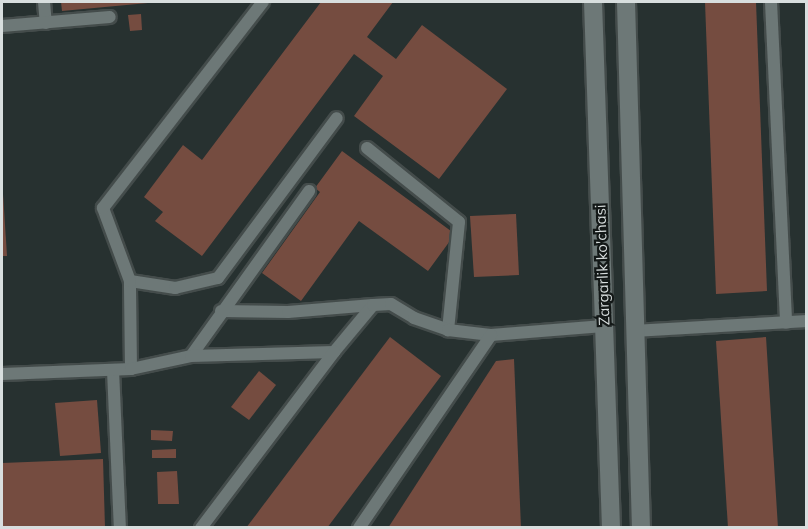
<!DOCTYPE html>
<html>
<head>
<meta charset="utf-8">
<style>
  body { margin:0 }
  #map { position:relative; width:808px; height:529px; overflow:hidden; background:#273130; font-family:Mulish,sans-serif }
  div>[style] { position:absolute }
  .building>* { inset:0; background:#754c40 }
  .roads { filter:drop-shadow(2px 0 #444c4b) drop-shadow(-2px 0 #444c4b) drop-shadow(0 2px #444c4b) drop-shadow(0 -2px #444c4b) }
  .lane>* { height:12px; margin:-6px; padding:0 6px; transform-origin:6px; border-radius:6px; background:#6d7877 }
  .secondary>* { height:18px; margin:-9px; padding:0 9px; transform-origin:9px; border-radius:9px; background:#6d7877 }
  span { translate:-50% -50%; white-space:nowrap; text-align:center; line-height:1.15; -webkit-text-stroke:4.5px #131817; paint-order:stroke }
  .street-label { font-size:15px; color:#d8dede }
  .frame { position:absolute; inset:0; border:3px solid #d8dede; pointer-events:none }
</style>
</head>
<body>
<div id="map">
  <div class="building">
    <div style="clip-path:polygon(61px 2px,148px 2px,148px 3px,62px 11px)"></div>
    <div style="clip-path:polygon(321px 2px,393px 2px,367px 37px,396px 59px,422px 25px,507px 89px,439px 179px,354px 116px,383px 76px,354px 54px,202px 256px,155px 221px,163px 212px,144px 197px,183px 145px,202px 160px)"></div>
    <div style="clip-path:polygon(705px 2px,756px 2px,767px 291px,716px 294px)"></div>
    <div style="clip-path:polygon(141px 14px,142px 30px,130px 31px,128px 15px)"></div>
    <div style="clip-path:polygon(342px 151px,455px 234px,428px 271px,359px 221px,301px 301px,262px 273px,320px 192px,315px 188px)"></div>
    <div style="clip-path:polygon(2px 178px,7px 256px,2px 256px)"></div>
    <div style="clip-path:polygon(516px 214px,519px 275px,474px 277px,470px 216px)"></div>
    <div style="clip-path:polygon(390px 337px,441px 376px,327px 528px,246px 528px)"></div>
    <div style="clip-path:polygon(766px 337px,778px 528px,728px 528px,716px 341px)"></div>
    <div style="clip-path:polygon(514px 359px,521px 528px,388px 528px,496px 361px)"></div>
    <div style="clip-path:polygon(259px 371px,276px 385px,249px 420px,231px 407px)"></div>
    <div style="clip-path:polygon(97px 400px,101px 453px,60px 456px,55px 403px)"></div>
    <div style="clip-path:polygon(151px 430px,173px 431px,172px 441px,151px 440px)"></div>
    <div style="clip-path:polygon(176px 449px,176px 458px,152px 458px,152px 450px)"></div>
    <div style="clip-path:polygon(103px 459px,105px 528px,2px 528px,2px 463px)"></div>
    <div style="clip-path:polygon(177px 471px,179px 504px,158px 504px,157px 472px)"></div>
  </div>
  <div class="roads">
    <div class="lane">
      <div style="left:44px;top:2px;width:21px;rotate:85deg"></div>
      <div style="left:771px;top:2px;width:321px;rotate:87.3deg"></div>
      <div style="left:2px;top:26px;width:108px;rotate:-4.8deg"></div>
      <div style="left:367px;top:148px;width:118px;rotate:38.8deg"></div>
      <div style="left:459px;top:222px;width:109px;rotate:95.8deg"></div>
      <div style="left:130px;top:281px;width:46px;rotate:8.8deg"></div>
      <div style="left:175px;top:288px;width:44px;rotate:-13.1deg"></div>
      <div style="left:218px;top:278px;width:199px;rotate:-53.4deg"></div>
      <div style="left:221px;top:311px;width:67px;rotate:0.9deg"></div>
      <div style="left:288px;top:312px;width:85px;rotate:-4.7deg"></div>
      <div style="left:635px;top:331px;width:171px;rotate:-3.3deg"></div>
      <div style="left:191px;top:356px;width:203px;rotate:-54.4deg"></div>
      <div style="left:131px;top:369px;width:88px;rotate:-90.7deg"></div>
      <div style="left:130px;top:281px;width:78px;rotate:-110.3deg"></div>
      <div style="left:103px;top:208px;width:261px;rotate:-52.2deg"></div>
      <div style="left:113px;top:370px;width:158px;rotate:87.5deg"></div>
      <div style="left:2px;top:374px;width:129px;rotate:-2.2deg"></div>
      <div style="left:131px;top:369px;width:61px;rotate:-12.2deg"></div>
      <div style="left:191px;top:356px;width:143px;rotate:-1.6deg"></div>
      <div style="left:334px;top:352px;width:61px;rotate:-50.3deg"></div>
      <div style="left:373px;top:305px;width:18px;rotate:-3deg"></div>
      <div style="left:391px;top:304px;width:27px;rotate:31deg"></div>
      <div style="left:414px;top:318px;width:36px;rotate:19deg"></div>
      <div style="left:448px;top:330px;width:43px;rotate:6.6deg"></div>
      <div style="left:491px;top:335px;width:113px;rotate:-4.6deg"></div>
      <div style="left:201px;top:528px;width:221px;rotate:-52.9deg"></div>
      <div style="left:359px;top:528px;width:234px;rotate:-55.6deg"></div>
    </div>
    <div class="secondary">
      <div style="left:593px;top:2px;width:526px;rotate:88.04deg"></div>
      <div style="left:626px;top:2px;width:526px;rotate:88.37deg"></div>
    </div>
  </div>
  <div class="street-label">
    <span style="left:602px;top:265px;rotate:-92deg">Zargarlik ko'chasi</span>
  </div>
  <div class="frame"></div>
</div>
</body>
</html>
